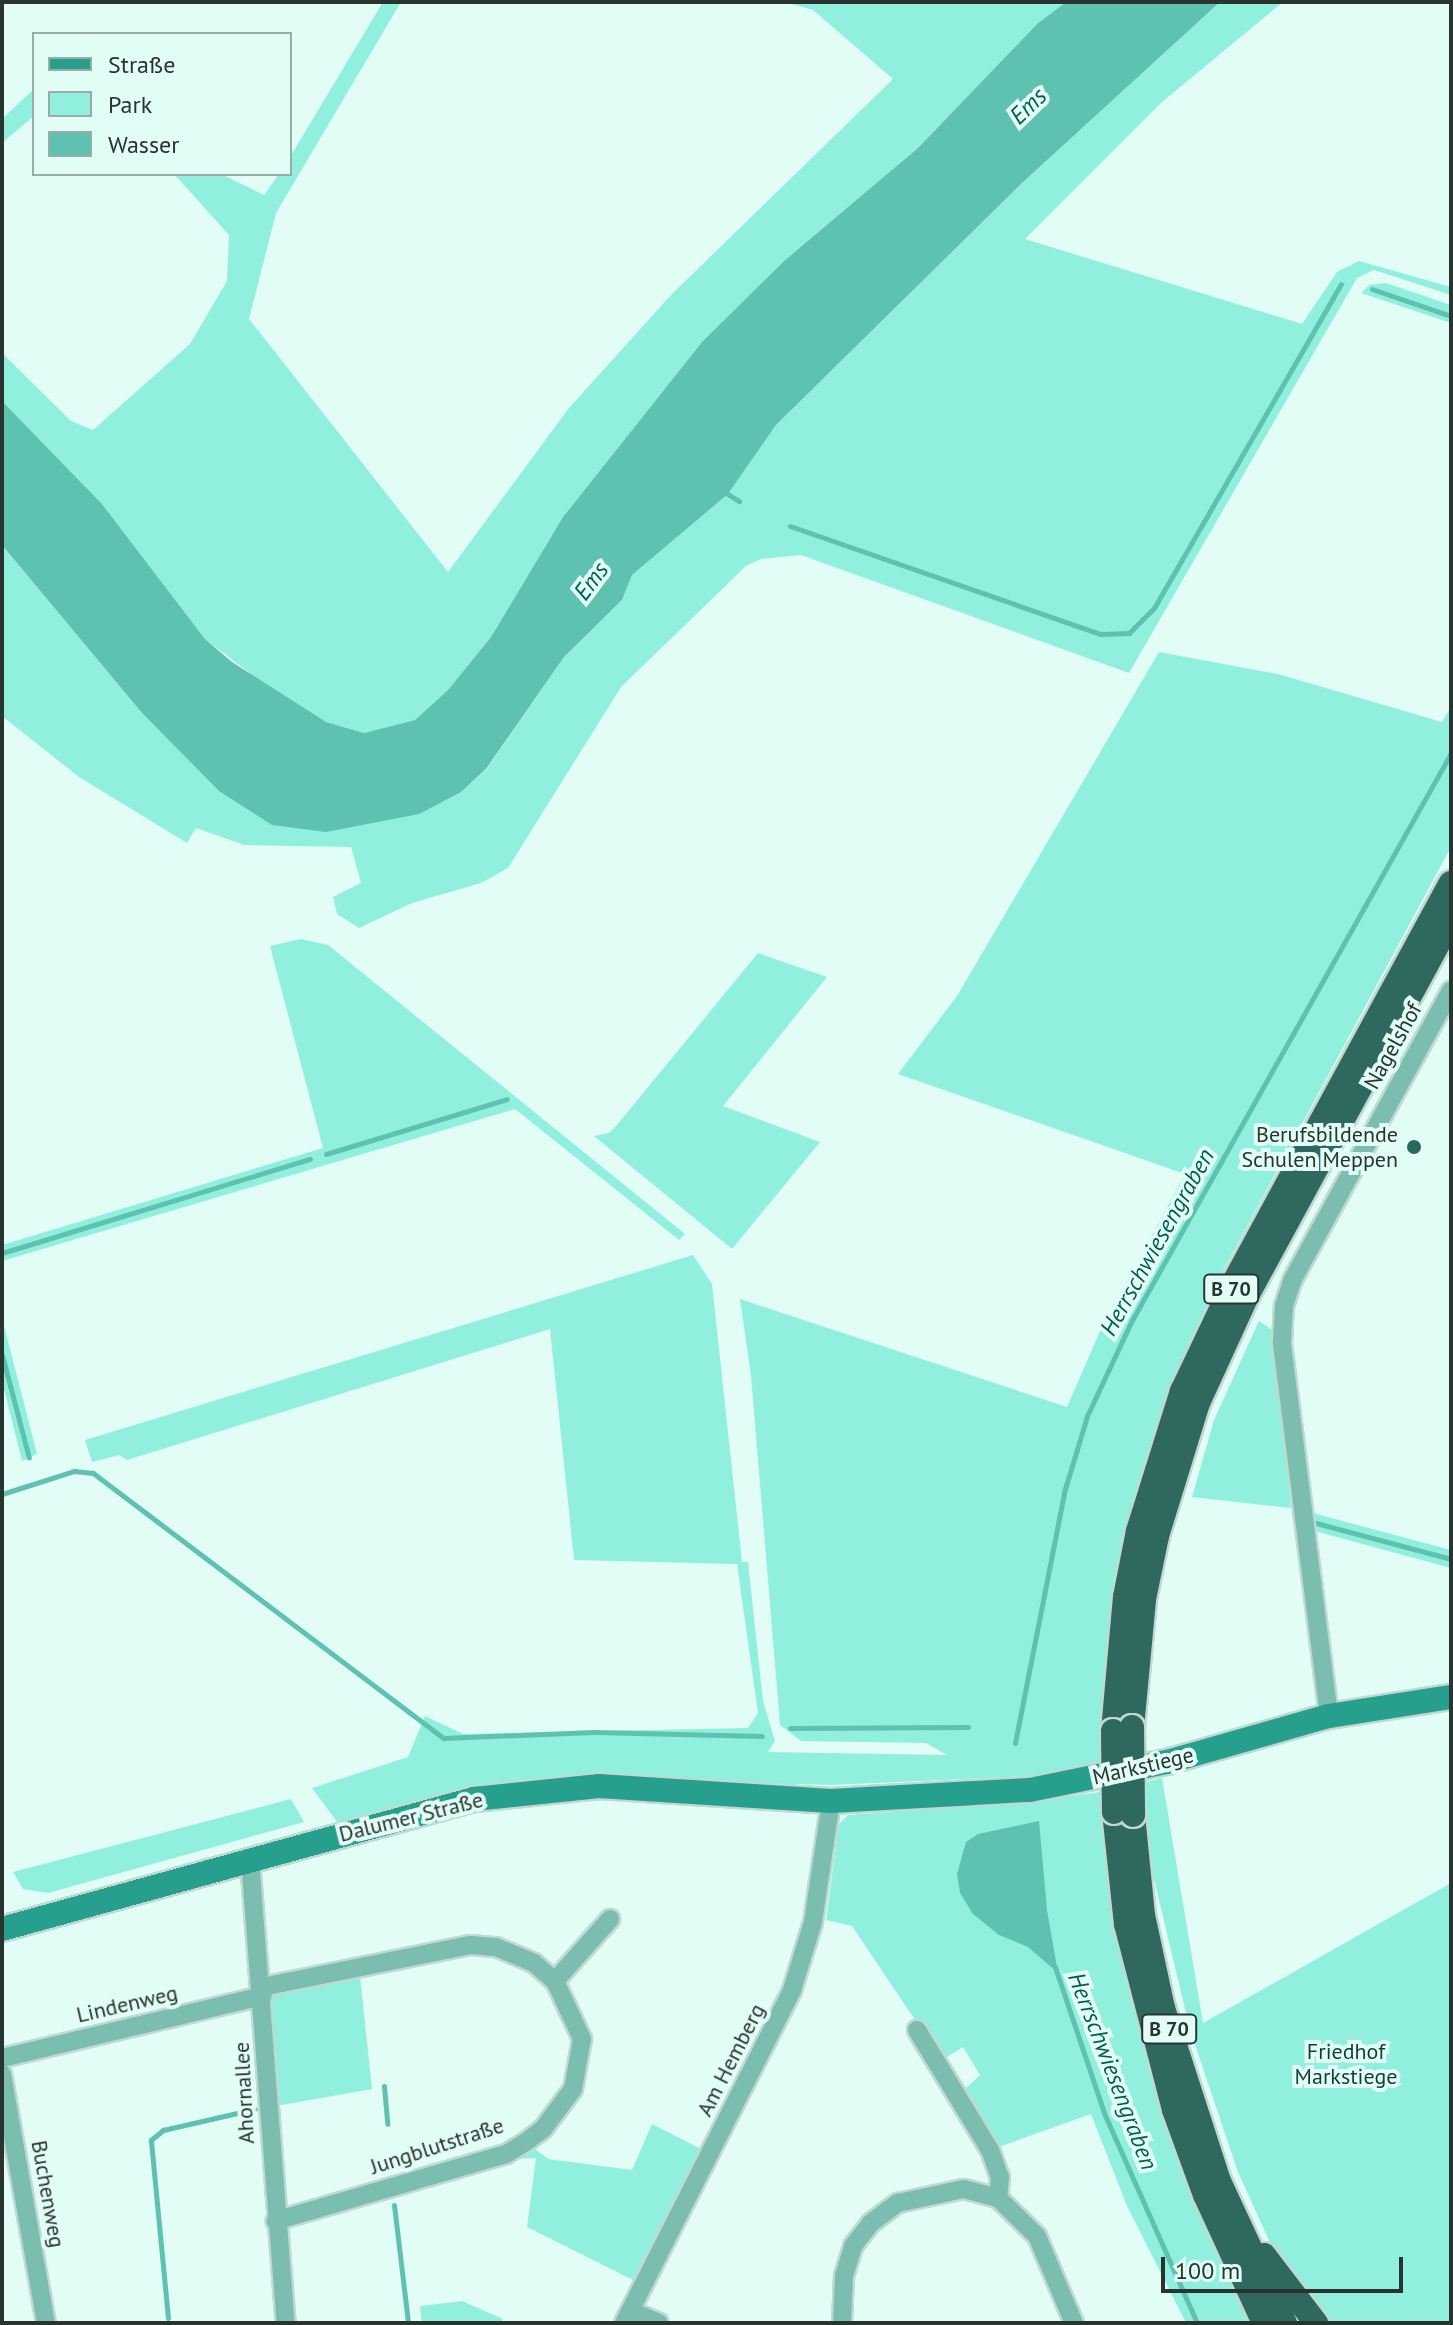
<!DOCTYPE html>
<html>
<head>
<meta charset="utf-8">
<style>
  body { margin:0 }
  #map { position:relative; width:1453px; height:2325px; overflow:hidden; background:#e2fdf6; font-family:"PT Sans",sans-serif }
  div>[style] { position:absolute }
  .green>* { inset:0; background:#91f0dd }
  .water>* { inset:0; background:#5fc1af }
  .stream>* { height:5px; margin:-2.5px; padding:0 2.5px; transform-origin:2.5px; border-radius:2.5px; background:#5fc1af }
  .roads { filter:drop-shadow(2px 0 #c1d9d3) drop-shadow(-2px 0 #c1d9d3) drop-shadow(0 2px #c1d9d3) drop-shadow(0 -2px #c1d9d3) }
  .street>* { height:18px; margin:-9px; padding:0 9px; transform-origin:9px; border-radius:9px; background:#7bbdaf }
  .secondary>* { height:24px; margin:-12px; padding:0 12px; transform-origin:12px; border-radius:12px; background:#269f8d }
  .highway>* { height:24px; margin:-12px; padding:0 12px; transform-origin:12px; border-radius:12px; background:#2f685e }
  .bridges { filter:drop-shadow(2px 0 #c1d9d3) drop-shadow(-2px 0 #c1d9d3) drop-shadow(0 2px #c1d9d3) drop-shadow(0 -2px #c1d9d3) }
  .highway-bridge>* { height:24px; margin:-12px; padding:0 12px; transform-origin:12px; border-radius:12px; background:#2f685e }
  .dots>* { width:22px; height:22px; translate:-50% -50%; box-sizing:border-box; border:4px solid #e2fdf6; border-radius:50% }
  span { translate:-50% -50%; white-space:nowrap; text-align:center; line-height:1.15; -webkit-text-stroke:8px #e2fdf6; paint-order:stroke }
  .shield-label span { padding:2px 6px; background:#e2fdf6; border:2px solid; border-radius:6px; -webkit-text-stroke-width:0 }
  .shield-label { font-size:20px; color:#293431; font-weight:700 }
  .street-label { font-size:22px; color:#293431 }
  .poi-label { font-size:22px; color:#293431 }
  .right { translate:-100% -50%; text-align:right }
  .park-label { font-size:22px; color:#113e36 }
  .water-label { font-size:24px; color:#055c50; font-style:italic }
  .frame { position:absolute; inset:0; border:4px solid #293431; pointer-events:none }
  .legend { position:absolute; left:32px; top:32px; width:260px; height:144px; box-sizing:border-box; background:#e2fdf6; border:2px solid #98ada7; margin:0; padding:10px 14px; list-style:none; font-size:24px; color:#293431 }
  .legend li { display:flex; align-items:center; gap:16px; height:40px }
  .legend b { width:40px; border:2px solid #98ada7 }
  .scale { position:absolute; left:1161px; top:2257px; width:242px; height:36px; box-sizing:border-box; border:4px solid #293431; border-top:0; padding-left:10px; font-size:24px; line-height:28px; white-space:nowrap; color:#293431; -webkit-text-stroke:6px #e2fdf6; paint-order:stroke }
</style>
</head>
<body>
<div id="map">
  <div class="green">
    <div style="clip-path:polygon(383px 2px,401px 2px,276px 213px,249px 319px,448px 572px,569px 408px,671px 295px,893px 79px,813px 10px,784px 2px,1066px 2px,1037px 24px,918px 148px,784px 261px,702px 342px,563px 517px,491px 637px,448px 690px,415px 720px,364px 733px,326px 722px,284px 699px,205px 639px,102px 504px,2px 401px,2px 353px,71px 421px,93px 430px,190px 344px,227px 281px,229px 235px,174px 174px,221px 174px,264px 195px,279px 174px,290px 174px,290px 157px)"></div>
    <div style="clip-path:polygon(1220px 2px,1283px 2px,1162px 102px,1025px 239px,1302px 324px,1337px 272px,1359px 261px,1451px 287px,1451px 295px,1374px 270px,1357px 278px,1129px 673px,801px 555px,761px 559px,746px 566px,621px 687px,508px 868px,481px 883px,412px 903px,359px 928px,337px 914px,333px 897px,361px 883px,351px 847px,244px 845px,196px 828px,187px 843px,79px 777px,2px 716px,2px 545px,142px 713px,219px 791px,461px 792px,486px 770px,564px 657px,622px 600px,632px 575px,728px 494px,776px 425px,1022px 183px)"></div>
    <div style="clip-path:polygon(34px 89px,34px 116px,2px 143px,2px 119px)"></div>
    <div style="clip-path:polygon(1386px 283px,1451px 305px,1451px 323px,1361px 293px,1369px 285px)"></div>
    <div style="clip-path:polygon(1159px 652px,1278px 674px,1442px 722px,1451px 707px,1451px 847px,1225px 1267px,1171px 1382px,1116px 1586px,1100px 1762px,1030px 1776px,832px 1785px,558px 1778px,473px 1790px,338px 1823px,312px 1788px,408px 1757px,425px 1716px,463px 1734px,748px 1728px,758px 1713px,737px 1564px,574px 1560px,550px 1329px,127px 1460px,119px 1455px,92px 1462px,85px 1440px,693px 1255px,712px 1284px,742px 1562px,748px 1562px,763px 1701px,775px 1741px,768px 1752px,947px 1755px,926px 1743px,801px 1741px,780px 1725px,751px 1376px,740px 1299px,1067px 1407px,1101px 1329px,1185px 1174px,898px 1074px,957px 996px)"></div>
    <div style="clip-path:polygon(301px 939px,328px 945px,685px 1234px,679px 1240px,515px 1109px,2px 1261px,2px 1245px,323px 1148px,270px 946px)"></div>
    <div style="clip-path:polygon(758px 953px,827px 977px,723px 1106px,820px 1142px,732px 1249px,594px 1136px,609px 1133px,617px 1125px)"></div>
    <div style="clip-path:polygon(2px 1318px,37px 1454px,22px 1461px,2px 1381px)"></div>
    <div style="clip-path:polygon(1259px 1321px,1272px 1330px,1291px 1508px,1192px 1497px,1214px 1420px)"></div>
    <div style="clip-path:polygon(1309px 1512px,1451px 1550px,1451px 1568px,1311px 1530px)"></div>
    <div style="clip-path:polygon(1162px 1778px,1203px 2023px,1451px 1883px,1451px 2323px,1330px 2323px,1277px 2258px,1238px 2172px,1190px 2030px,1148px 1854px,1143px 1783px)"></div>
    <div style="clip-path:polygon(1100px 1792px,1113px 1911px,1145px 2046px,1176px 2141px,1253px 2323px,1186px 2323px,1127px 2206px,1091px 2114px,996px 2148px,963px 2091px,980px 2075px,963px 2047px,942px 2060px,852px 1926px,826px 1920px,839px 1824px,848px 1815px,1024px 1803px)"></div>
    <div style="clip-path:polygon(291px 1799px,304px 1822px,48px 1893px,23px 1889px,13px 1872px)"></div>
    <div style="clip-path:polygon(359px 1967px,372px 2089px,276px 2106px,269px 1985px)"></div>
    <div style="clip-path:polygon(652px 2124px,705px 2151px,637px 2282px,527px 2227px,536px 2158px,483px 2161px,526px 2142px,548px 2159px,632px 2170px)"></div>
    <div style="clip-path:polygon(462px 2301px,503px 2319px,501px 2323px,422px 2323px,420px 2306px)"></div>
  </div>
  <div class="water">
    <div style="clip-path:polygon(1066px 2px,1220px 2px,1022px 183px,776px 425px,728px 494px,632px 575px,622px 600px,564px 657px,486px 769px,461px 792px,419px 814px,326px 832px,272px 825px,219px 791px,142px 713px,2px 545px,2px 401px,102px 504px,205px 639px,232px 662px,326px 722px,364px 733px,415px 720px,448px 690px,491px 637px,563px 517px,702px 342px,784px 261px,918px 148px,1037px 24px)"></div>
    <div style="clip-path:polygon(1039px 1821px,1047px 1910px,1058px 1973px,1028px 1947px,999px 1935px,973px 1914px,960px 1893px,957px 1874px,966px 1842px,978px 1834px)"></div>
  </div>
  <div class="stream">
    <div style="left:1372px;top:289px;width:83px;rotate:18.9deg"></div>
    <div style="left:723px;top:491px;width:19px;rotate:32deg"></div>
    <div style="left:790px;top:526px;width:329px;rotate:19.2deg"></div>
    <div style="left:1101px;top:634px;width:28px;rotate:-2deg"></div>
    <div style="left:1129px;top:633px;width:35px;rotate:-45deg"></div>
    <div style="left:1154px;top:608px;width:374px;rotate:-60deg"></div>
    <div style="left:326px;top:1154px;width:189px;rotate:-16.9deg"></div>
    <div style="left:2px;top:1253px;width:322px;rotate:-17deg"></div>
    <div style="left:2px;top:1355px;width:106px;rotate:75.3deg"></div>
    <div style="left:2px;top:1494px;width:76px;rotate:-17.7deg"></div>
    <div style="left:74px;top:1471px;width:19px;rotate:6deg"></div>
    <div style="left:93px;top:1473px;width:440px;rotate:37.1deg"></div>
    <div style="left:444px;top:1738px;width:150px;rotate:-2.3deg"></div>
    <div style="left:594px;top:1732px;width:168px;rotate:1.4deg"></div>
    <div style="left:1316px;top:1523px;width:140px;rotate:14.9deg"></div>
    <div style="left:790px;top:1728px;width:178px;rotate:-0.3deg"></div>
    <div style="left:1015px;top:1743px;width:259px;rotate:-78.9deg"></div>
    <div style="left:1065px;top:1489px;width:76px;rotate:-73.2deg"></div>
    <div style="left:1087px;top:1416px;width:104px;rotate:-64.9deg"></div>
    <div style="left:1131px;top:1322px;width:653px;rotate:-60.65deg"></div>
    <div style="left:1055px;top:1967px;width:154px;rotate:71.4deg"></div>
    <div style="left:1104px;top:2113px;width:230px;rotate:66.1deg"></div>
    <div style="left:384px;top:2086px;width:38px;rotate:85deg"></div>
    <div style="left:394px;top:2205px;width:119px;rotate:83.2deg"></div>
    <div style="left:168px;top:2318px;width:179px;rotate:-95.5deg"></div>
    <div style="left:151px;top:2140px;width:16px;rotate:-40deg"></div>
    <div style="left:163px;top:2130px;width:94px;rotate:-12.9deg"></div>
  </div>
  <div class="roads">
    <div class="street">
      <div style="left:1329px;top:1716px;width:377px;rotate:-97.2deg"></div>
      <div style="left:1282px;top:1342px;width:36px;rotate:-87deg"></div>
      <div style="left:1284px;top:1306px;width:28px;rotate:-72deg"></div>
      <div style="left:1293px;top:1279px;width:329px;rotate:-61.3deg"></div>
      <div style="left:250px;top:1860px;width:464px;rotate:85.6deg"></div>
      <div style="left:555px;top:1981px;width:83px;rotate:-48.4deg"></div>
      <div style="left:262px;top:1987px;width:213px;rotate:-11.4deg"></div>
      <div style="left:471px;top:1945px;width:25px;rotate:5deg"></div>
      <div style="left:496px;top:1947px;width:41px;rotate:22.8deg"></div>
      <div style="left:534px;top:1963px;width:28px;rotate:41deg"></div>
      <div style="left:555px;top:1981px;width:64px;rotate:65deg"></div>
      <div style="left:582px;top:2039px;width:51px;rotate:100.2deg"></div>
      <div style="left:573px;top:2089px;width:50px;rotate:126.9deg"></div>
      <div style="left:543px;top:2129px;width:21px;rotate:143deg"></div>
      <div style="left:526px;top:2142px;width:23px;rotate:149deg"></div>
      <div style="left:506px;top:2154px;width:240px;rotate:163.8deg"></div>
      <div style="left:917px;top:2030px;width:140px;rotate:58.7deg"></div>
      <div style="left:990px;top:2150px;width:29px;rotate:70deg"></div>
      <div style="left:1000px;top:2177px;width:21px;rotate:95deg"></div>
      <div style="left:2px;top:2058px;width:268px;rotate:-13.4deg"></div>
      <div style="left:2px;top:2074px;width:253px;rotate:80deg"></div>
      <div style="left:631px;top:2311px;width:30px;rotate:23deg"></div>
      <div style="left:624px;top:2323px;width:373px;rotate:-63.2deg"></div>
      <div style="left:792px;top:1990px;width:71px;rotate:-72.8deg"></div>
      <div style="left:813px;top:1922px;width:122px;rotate:-81.5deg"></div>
      <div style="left:842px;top:2323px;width:47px;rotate:-87.6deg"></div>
      <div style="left:844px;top:2276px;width:31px;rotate:-73deg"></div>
      <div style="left:853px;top:2246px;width:29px;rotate:-52deg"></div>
      <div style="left:871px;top:2223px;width:34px;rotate:-37deg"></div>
      <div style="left:898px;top:2203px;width:67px;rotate:-12deg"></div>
      <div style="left:964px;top:2189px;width:35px;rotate:15deg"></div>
      <div style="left:998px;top:2198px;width:54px;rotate:44.3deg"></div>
      <div style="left:1037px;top:2236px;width:95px;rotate:67deg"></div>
    </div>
    <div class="secondary">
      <div style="left:2px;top:1929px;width:490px;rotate:-15.4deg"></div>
      <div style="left:474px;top:1799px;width:126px;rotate:-5.9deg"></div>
      <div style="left:599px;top:1786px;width:232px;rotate:3.7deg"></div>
      <div style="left:831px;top:1801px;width:199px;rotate:-3.2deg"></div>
      <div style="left:1030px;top:1790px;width:140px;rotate:-11.6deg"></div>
      <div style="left:1167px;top:1762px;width:168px;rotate:-15.9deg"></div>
      <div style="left:1329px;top:1716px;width:123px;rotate:-8.9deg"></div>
    </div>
    <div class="highway">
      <div style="left:1132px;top:1727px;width:129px;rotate:-84.6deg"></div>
      <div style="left:1144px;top:1599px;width:64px;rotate:-78.3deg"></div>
      <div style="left:1157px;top:1536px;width:139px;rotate:-72.9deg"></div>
      <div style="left:1198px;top:1403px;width:118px;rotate:-65.4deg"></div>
      <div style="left:1247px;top:1296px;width:428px;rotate:-61.5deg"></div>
      <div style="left:1113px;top:1731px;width:135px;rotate:-84.9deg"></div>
      <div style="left:1125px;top:1597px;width:67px;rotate:-78.9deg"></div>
      <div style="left:1138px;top:1531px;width:147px;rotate:-72.6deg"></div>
      <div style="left:1182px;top:1391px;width:121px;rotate:-64.5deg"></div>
      <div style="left:1234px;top:1282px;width:454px;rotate:-61.5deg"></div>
      <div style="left:1114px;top:1812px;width:113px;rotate:83.9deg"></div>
      <div style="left:1126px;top:1924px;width:192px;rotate:75.5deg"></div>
      <div style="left:1174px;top:2110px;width:90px;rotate:70deg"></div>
      <div style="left:1205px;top:2195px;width:141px;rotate:65.3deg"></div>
      <div style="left:1133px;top:1815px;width:100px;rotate:84.3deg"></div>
      <div style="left:1143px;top:1915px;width:95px;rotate:77.9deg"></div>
      <div style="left:1163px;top:2008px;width:182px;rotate:72.1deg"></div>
      <div style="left:1219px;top:2181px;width:157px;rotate:65.1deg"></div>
      <div style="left:1264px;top:2255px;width:86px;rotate:52.6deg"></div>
    </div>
  </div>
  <div class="bridges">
    <div class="highway-bridge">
      <div style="left:1132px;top:1727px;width:88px;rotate:89.3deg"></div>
      <div style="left:1113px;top:1731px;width:81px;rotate:89.3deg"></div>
    </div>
  </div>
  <div class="dots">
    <div style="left:1414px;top:1147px;background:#246a5e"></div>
  </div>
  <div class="shield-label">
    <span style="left:1231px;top:1289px">B 70</span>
    <span style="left:1169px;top:2029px">B 70</span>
  </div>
  <div class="street-label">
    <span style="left:1393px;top:1046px;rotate:-61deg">Nagelshof</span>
    <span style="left:1143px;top:1766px;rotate:-13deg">Markstiege</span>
    <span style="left:411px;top:1817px;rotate:-14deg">Dalumer Straße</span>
    <span style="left:127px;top:2004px;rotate:-13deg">Lindenweg</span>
    <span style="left:731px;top:2060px;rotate:-63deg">Am Hemberg</span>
    <span style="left:244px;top:2093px;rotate:-93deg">Ahornallee</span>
    <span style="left:437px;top:2146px;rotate:-18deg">Jungblutstraße</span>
    <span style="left:48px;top:2194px;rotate:80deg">Buchenweg</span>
  </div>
  <div class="poi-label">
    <span class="right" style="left:1398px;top:1147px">Berufsbildende<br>Schulen Meppen</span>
  </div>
  <div class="park-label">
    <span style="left:1346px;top:2064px">Friedhof<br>Markstiege</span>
  </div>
  <div class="water-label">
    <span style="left:1028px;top:106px;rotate:-44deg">Ems</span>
    <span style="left:591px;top:581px;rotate:-53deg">Ems</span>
    <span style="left:1157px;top:1242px;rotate:-61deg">Herrschwiesengraben</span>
    <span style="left:1113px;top:2071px;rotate:69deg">Herrschwiesengraben</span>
  </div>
  <div class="frame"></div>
  <ul class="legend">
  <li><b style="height:10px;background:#269f8d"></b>Straße</li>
  <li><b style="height:22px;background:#91f0dd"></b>Park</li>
  <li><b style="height:22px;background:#5fc1af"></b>Wasser</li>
  </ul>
  <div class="scale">100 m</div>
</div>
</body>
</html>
